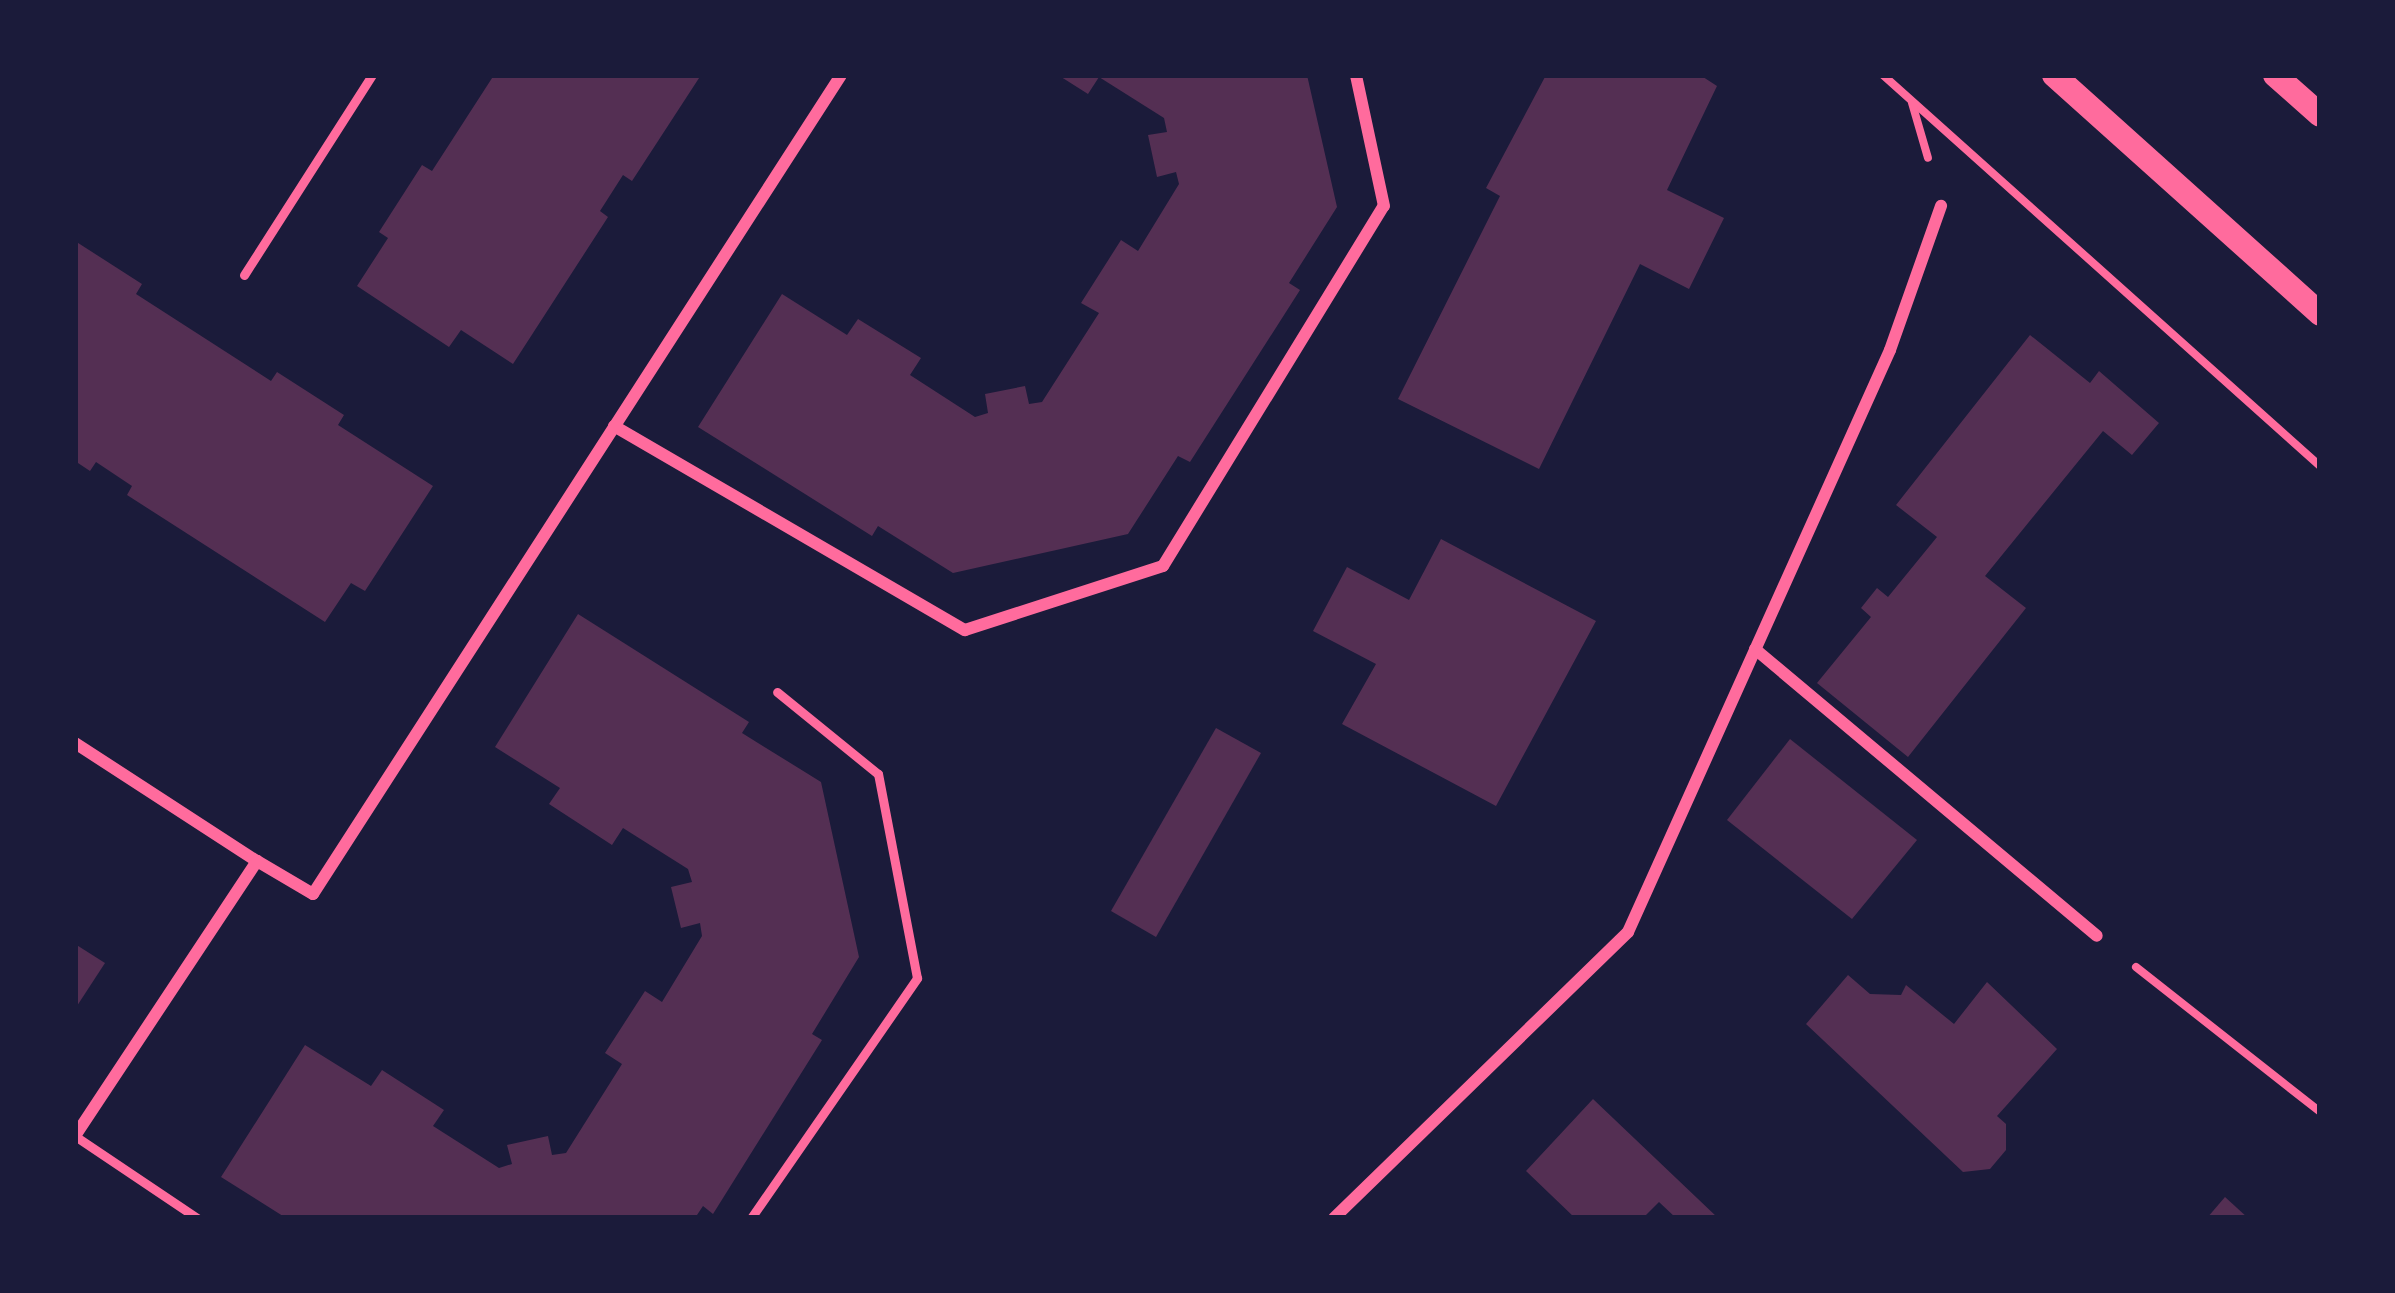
<!DOCTYPE html>
<html>
<head>
<meta charset="utf-8">
<style>
  body { margin:0 }
  #map { position:relative; width:2395px; height:1293px; overflow:hidden; background:#1b1b3a; font-family:"Noto Serif",serif }
  div>[style] { position:absolute }
  .building>* { inset:0; background:#542f53 }
  .path>* { height:8px; margin:-4px; padding:0 4px; transform-origin:4px; border-radius:4px; background:#ff6b9d }
  .service>* { height:9px; margin:-4.5px; padding:0 4.5px; transform-origin:4.5px; border-radius:4.5px; background:#ff6b9d }
  .minor>* { height:12px; margin:-6px; padding:0 6px; transform-origin:6px; border-radius:6px; background:#ff6b9d }
  .secondary>* { height:24px; margin:-12px; padding:0 12px; transform-origin:12px; border-radius:12px; background:#ff6b9d }
  span { translate:-50% -50%; white-space:nowrap; text-align:center; line-height:1.15; -webkit-text-stroke:10px #1b1b3a; paint-order:stroke }
  .frame { position:absolute; inset:0; border:78px solid #1b1b3a; pointer-events:none }
</style>
</head>
<body>
<div id="map">
  <div class="building">
    <div style="clip-path:polygon(494px 75px,701px 75px,632px 181px,623px 175px,600px 211px,608px 217px,513px 364px,461px 330px,449px 347px,357px 286px,388px 238px,379px 232px,422px 165px,432px 171px)"></div>
    <div style="clip-path:polygon(1058px 75px,1307px 75px,1337px 207px,1289px 283px,1300px 290px,1190px 462px,1178px 456px,1128px 534px,953px 573px,878px 526px,872px 536px,698px 427px,782px 294px,847px 335px,858px 319px,921px 358px,910px 375px,975px 417px,988px 413px,985px 394px,1025px 386px,1029px 404px,1042px 402px,1099px 313px,1081px 303px,1121px 240px,1138px 251px,1179px 184px,1176px 172px,1157px 177px,1148px 135px,1167px 132px,1164px 118px,1099px 77px,1088px 94px)"></div>
    <div style="clip-path:polygon(1546px 75px,1700px 75px,1717px 86px,1667px 190px,1724px 218px,1689px 289px,1640px 264px,1539px 469px,1398px 399px,1500px 196px,1486px 188px)"></div>
    <div style="clip-path:polygon(75px 241px,142px 284px,136px 294px,271px 381px,277px 372px,344px 415px,338px 425px,433px 486px,365px 591px,351px 583px,325px 622px,127px 495px,132px 486px,96px 462px,90px 471px,75px 461px)"></div>
    <div style="clip-path:polygon(2030px 335px,2090px 383px,2099px 371px,2159px 423px,2132px 455px,2103px 431px,1985px 576px,2026px 608px,1908px 757px,1817px 683px,1871px 617px,1861px 608px,1877px 588px,1888px 597px,1937px 537px,1896px 505px)"></div>
    <div style="clip-path:polygon(1441px 539px,1596px 621px,1496px 806px,1342px 724px,1376px 664px,1313px 631px,1347px 567px,1409px 600px)"></div>
    <div style="clip-path:polygon(578px 614px,749px 722px,742px 733px,821px 782px,859px 957px,812px 1034px,822px 1040px,713px 1214px,703px 1206px,695px 1218px,286px 1218px,221px 1177px,305px 1045px,371px 1086px,382px 1070px,444px 1110px,433px 1126px,499px 1168px,512px 1164px,507px 1145px,548px 1136px,552px 1155px,566px 1153px,622px 1064px,605px 1053px,645px 991px,662px 1002px,702px 936px,700px 923px,681px 928px,671px 887px,692px 882px,688px 869px,623px 828px,612px 845px,549px 804px,560px 788px,495px 747px)"></div>
    <div style="clip-path:polygon(1216px 728px,1261px 753px,1156px 937px,1111px 911px)"></div>
    <div style="clip-path:polygon(1790px 739px,1917px 840px,1852px 919px,1727px 820px)"></div>
    <div style="clip-path:polygon(75px 944px,105px 963px,75px 1009px)"></div>
    <div style="clip-path:polygon(1848px 975px,1870px 994px,1901px 995px,1906px 985px,1954px 1024px,1987px 982px,2057px 1049px,1997px 1116px,2006px 1124px,2006px 1150px,1990px 1169px,1963px 1172px,1806px 1024px)"></div>
    <div style="clip-path:polygon(1593px 1099px,1718px 1218px,1676px 1218px,1659px 1202px,1643px 1218px,1575px 1218px,1526px 1171px)"></div>
    <div style="clip-path:polygon(2225px 1197px,2248px 1218px,2207px 1218px)"></div>
  </div>
  <div class="path">
    <div style="left:1883px;top:75px;width:586px;rotate:41.82deg"></div>
    <div style="left:1912px;top:103px;width:57px;rotate:73.8deg"></div>
    <div style="left:2136px;top:967px;width:234px;rotate:38.2deg"></div>
  </div>
  <div class="service">
    <div style="left:244px;top:275px;width:237px;rotate:-57.4deg"></div>
    <div style="left:75px;top:1136px;width:147px;rotate:33.9deg"></div>
    <div style="left:751px;top:1218px;width:292px;rotate:-55.3deg"></div>
    <div style="left:917px;top:978px;width:208px;rotate:-100.8deg"></div>
    <div style="left:878px;top:774px;width:130px;rotate:-140.9deg"></div>
  </div>
  <div class="minor">
    <div style="left:614px;top:426px;width:406px;rotate:30.2deg"></div>
    <div style="left:965px;top:630px;width:208px;rotate:-17.9deg"></div>
    <div style="left:1163px;top:566px;width:422px;rotate:-58.5deg"></div>
    <div style="left:1384px;top:206px;width:134px;rotate:-102.1deg"></div>
    <div style="left:1755px;top:649px;width:446px;rotate:40deg"></div>
    <div style="left:75px;top:743px;width:217px;rotate:33deg"></div>
    <div style="left:75px;top:1136px;width:330px;rotate:-56.5deg"></div>
    <div style="left:257px;top:861px;width:65px;rotate:30.5deg"></div>
    <div style="left:313px;top:894px;width:974px;rotate:-57.19deg"></div>
    <div style="left:1334px;top:1218px;width:410px;rotate:-44.2deg"></div>
    <div style="left:1628px;top:932px;width:638px;rotate:-65.76deg"></div>
    <div style="left:1890px;top:350px;width:153px;rotate:-70.5deg"></div>
  </div>
  <div class="secondary">
    <div style="left:2054px;top:75px;width:358px;rotate:41.9deg"></div>
    <div style="left:2275px;top:75px;width:60px;rotate:41.6deg"></div>
  </div>
  <div class="frame"></div>
</div>
</body>
</html>
